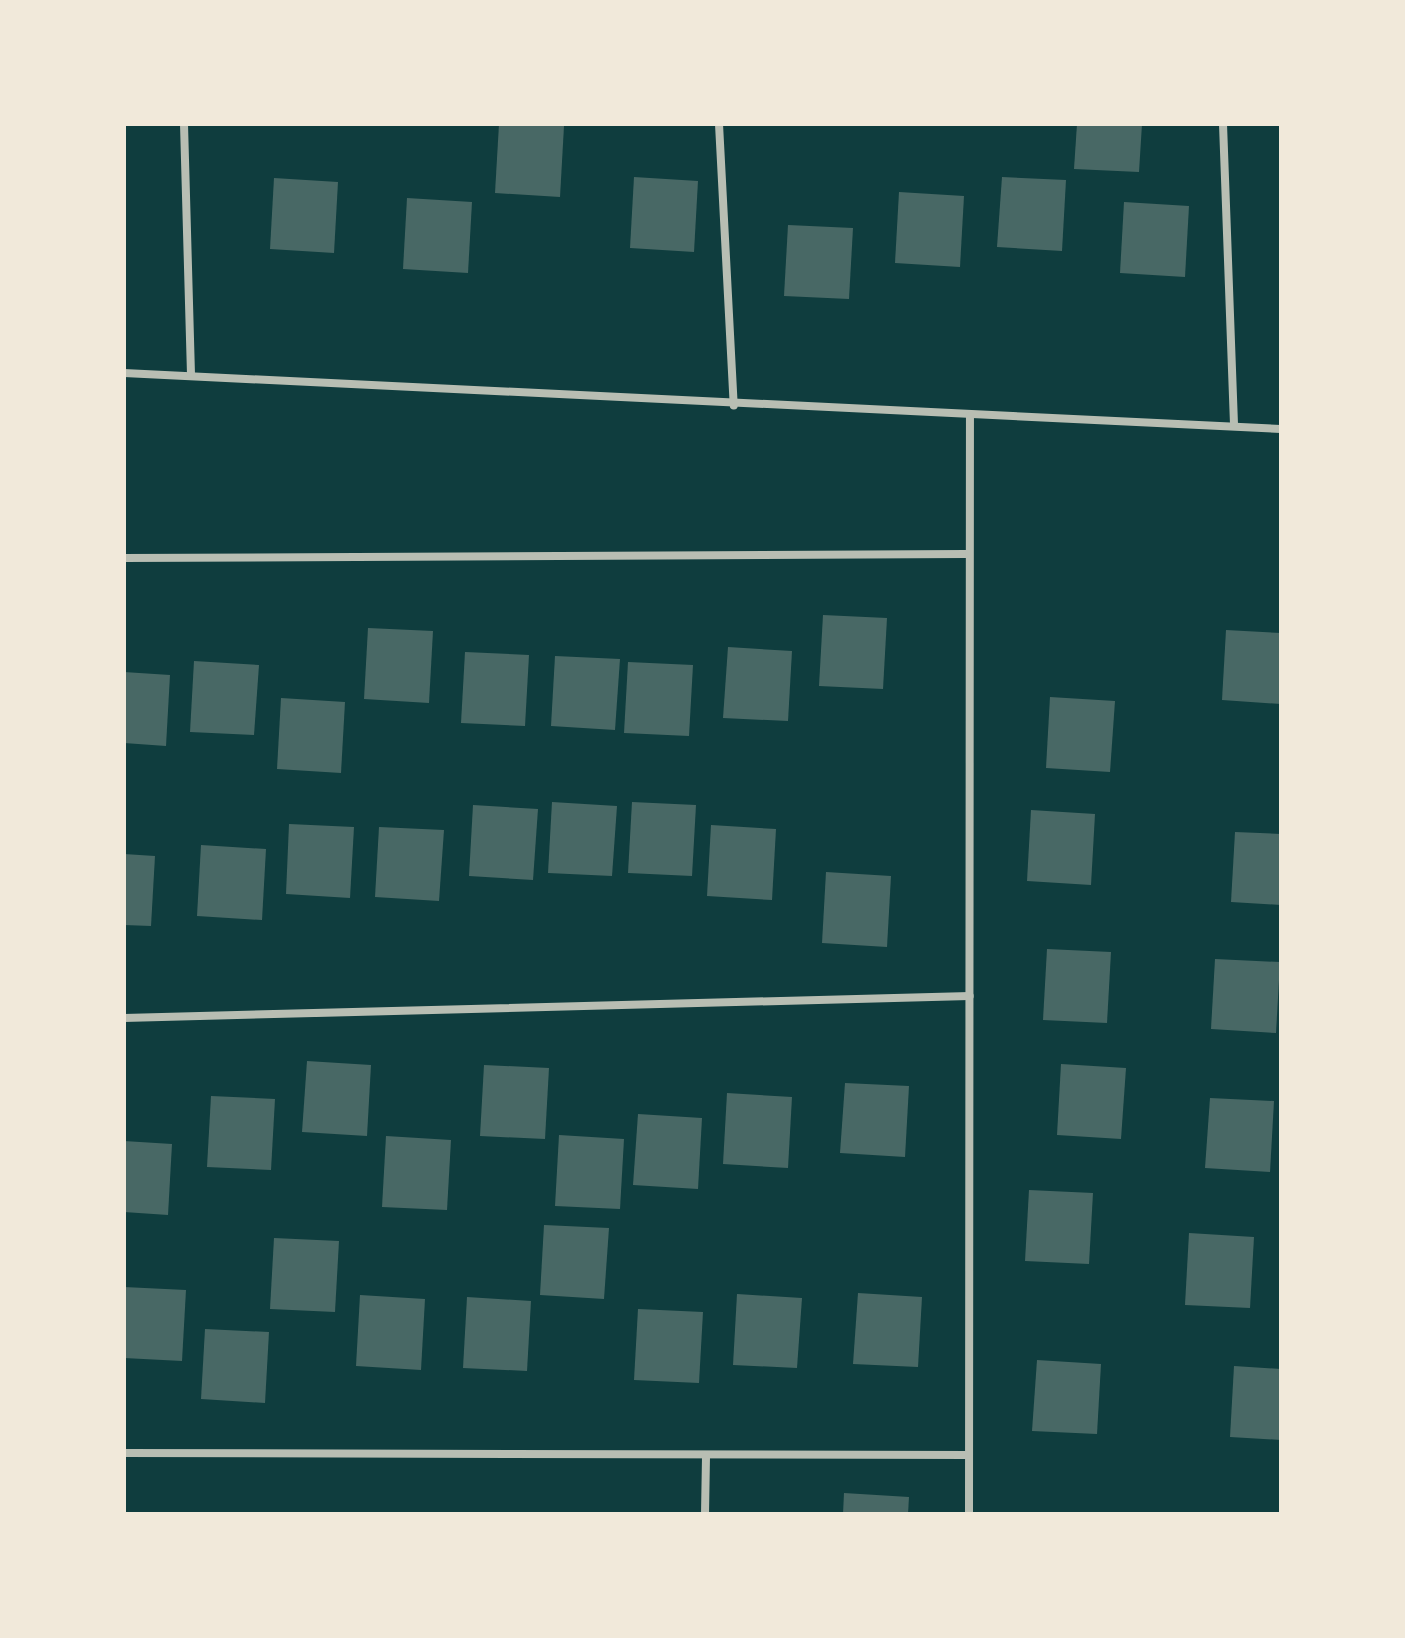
<!DOCTYPE html>
<html>
<head>
<meta charset="utf-8">
<style>
  body { margin:0 }
  #map { position:relative; width:1405px; height:1638px; overflow:hidden; background:#0f3d3e; font-family:"Golos Text",sans-serif }
  div>[style] { position:absolute }
  .building>* { inset:0; background:#486865 }
  .minor>* { height:8px; margin:-4px; padding:0 4px; transform-origin:4px; border-radius:4px; background:#b8beb3 }
  span { translate:-50% -50%; white-space:nowrap; text-align:center; line-height:1.15; -webkit-text-stroke:6px #f1e9da; paint-order:stroke }
  .frame { position:absolute; inset:0; border:126px solid #f1e9da; pointer-events:none }
</style>
</head>
<body>
<div id="map">
  <div class="building">
    <div style="clip-path:polygon(499px 124px,564px 126px,560px 197px,495px 193px)"></div>
    <div style="clip-path:polygon(1077px 124px,1142px 124px,1139px 172px,1074px 169px)"></div>
    <div style="clip-path:polygon(634px 177px,698px 181px,694px 252px,630px 248px)"></div>
    <div style="clip-path:polygon(1002px 177px,1066px 180px,1062px 251px,997px 247px)"></div>
    <div style="clip-path:polygon(274px 178px,338px 182px,334px 253px,270px 249px)"></div>
    <div style="clip-path:polygon(899px 192px,964px 196px,960px 267px,895px 263px)"></div>
    <div style="clip-path:polygon(407px 198px,472px 202px,468px 273px,403px 269px)"></div>
    <div style="clip-path:polygon(1124px 202px,1189px 206px,1185px 277px,1120px 273px)"></div>
    <div style="clip-path:polygon(788px 225px,853px 228px,849px 299px,784px 296px)"></div>
    <div style="clip-path:polygon(823px 615px,887px 618px,883px 689px,819px 686px)"></div>
    <div style="clip-path:polygon(368px 628px,433px 631px,429px 703px,364px 699px)"></div>
    <div style="clip-path:polygon(1226px 630px,1281px 633px,1281px 704px,1222px 700px)"></div>
    <div style="clip-path:polygon(728px 647px,792px 651px,788px 721px,723px 718px)"></div>
    <div style="clip-path:polygon(465px 652px,529px 655px,525px 726px,461px 723px)"></div>
    <div style="clip-path:polygon(555px 656px,620px 659px,615px 730px,551px 726px)"></div>
    <div style="clip-path:polygon(194px 661px,259px 665px,254px 735px,190px 732px)"></div>
    <div style="clip-path:polygon(628px 662px,693px 665px,689px 736px,624px 733px)"></div>
    <div style="clip-path:polygon(124px 672px,170px 675px,166px 746px,124px 743px)"></div>
    <div style="clip-path:polygon(1050px 697px,1115px 701px,1110px 772px,1046px 768px)"></div>
    <div style="clip-path:polygon(281px 698px,345px 702px,341px 773px,277px 769px)"></div>
    <div style="clip-path:polygon(552px 802px,617px 806px,612px 876px,548px 873px)"></div>
    <div style="clip-path:polygon(632px 802px,696px 805px,692px 876px,628px 873px)"></div>
    <div style="clip-path:polygon(473px 805px,538px 809px,533px 880px,469px 876px)"></div>
    <div style="clip-path:polygon(1031px 810px,1095px 814px,1091px 885px,1027px 881px)"></div>
    <div style="clip-path:polygon(289px 824px,354px 827px,350px 898px,286px 894px)"></div>
    <div style="clip-path:polygon(711px 825px,776px 829px,772px 900px,707px 896px)"></div>
    <div style="clip-path:polygon(379px 827px,444px 830px,439px 901px,375px 897px)"></div>
    <div style="clip-path:polygon(1235px 832px,1281px 834px,1281px 905px,1231px 902px)"></div>
    <div style="clip-path:polygon(201px 845px,266px 849px,262px 920px,197px 916px)"></div>
    <div style="clip-path:polygon(124px 854px,155px 856px,151px 926px,124px 925px)"></div>
    <div style="clip-path:polygon(826px 872px,891px 876px,887px 947px,822px 943px)"></div>
    <div style="clip-path:polygon(1047px 949px,1111px 952px,1107px 1023px,1043px 1020px)"></div>
    <div style="clip-path:polygon(1215px 959px,1280px 962px,1276px 1033px,1211px 1029px)"></div>
    <div style="clip-path:polygon(307px 1061px,371px 1065px,367px 1136px,302px 1132px)"></div>
    <div style="clip-path:polygon(1061px 1064px,1126px 1068px,1121px 1139px,1057px 1135px)"></div>
    <div style="clip-path:polygon(484px 1065px,549px 1068px,545px 1139px,480px 1136px)"></div>
    <div style="clip-path:polygon(845px 1083px,909px 1086px,905px 1157px,840px 1153px)"></div>
    <div style="clip-path:polygon(727px 1093px,792px 1097px,788px 1168px,723px 1164px)"></div>
    <div style="clip-path:polygon(211px 1096px,275px 1099px,271px 1170px,207px 1167px)"></div>
    <div style="clip-path:polygon(1210px 1098px,1274px 1101px,1270px 1172px,1205px 1168px)"></div>
    <div style="clip-path:polygon(638px 1114px,702px 1118px,698px 1189px,633px 1185px)"></div>
    <div style="clip-path:polygon(559px 1135px,624px 1139px,620px 1209px,555px 1206px)"></div>
    <div style="clip-path:polygon(386px 1136px,451px 1140px,447px 1210px,382px 1207px)"></div>
    <div style="clip-path:polygon(124px 1141px,172px 1144px,168px 1215px,124px 1212px)"></div>
    <div style="clip-path:polygon(1029px 1190px,1093px 1193px,1089px 1264px,1025px 1261px)"></div>
    <div style="clip-path:polygon(544px 1225px,609px 1228px,604px 1299px,540px 1295px)"></div>
    <div style="clip-path:polygon(1189px 1233px,1254px 1237px,1250px 1308px,1185px 1305px)"></div>
    <div style="clip-path:polygon(274px 1238px,339px 1241px,335px 1312px,270px 1309px)"></div>
    <div style="clip-path:polygon(124px 1287px,186px 1290px,182px 1361px,124px 1358px)"></div>
    <div style="clip-path:polygon(858px 1293px,922px 1297px,918px 1367px,853px 1364px)"></div>
    <div style="clip-path:polygon(737px 1294px,802px 1298px,797px 1368px,733px 1365px)"></div>
    <div style="clip-path:polygon(360px 1295px,425px 1299px,421px 1370px,356px 1366px)"></div>
    <div style="clip-path:polygon(467px 1297px,531px 1301px,527px 1371px,463px 1368px)"></div>
    <div style="clip-path:polygon(638px 1309px,703px 1312px,699px 1383px,634px 1380px)"></div>
    <div style="clip-path:polygon(205px 1329px,269px 1332px,265px 1403px,201px 1399px)"></div>
    <div style="clip-path:polygon(1037px 1360px,1101px 1364px,1097px 1434px,1032px 1431px)"></div>
    <div style="clip-path:polygon(1234px 1366px,1281px 1369px,1281px 1440px,1230px 1437px)"></div>
    <div style="clip-path:polygon(844px 1493px,909px 1497px,908px 1514px,843px 1514px)"></div>
  </div>
  <div class="minor">
    <div style="left:184px;top:124px;width:250px;rotate:88.4deg"></div>
    <div style="left:719px;top:124px;width:282px;rotate:87deg"></div>
    <div style="left:1223px;top:124px;width:302px;rotate:87.9deg"></div>
    <div style="left:124px;top:373px;width:1158px;rotate:2.77deg"></div>
    <div style="left:124px;top:558px;width:842px;rotate:-0.27deg"></div>
    <div style="left:124px;top:1018px;width:846px;rotate:-1.49deg"></div>
    <div style="left:124px;top:1453px;width:845px;rotate:0.14deg"></div>
    <div style="left:705px;top:1514px;width:58px;rotate:-89deg"></div>
    <div style="left:969px;top:1514px;width:1098px;rotate:-89.95deg"></div>
  </div>
  <div class="frame"></div>
</div>
</body>
</html>
